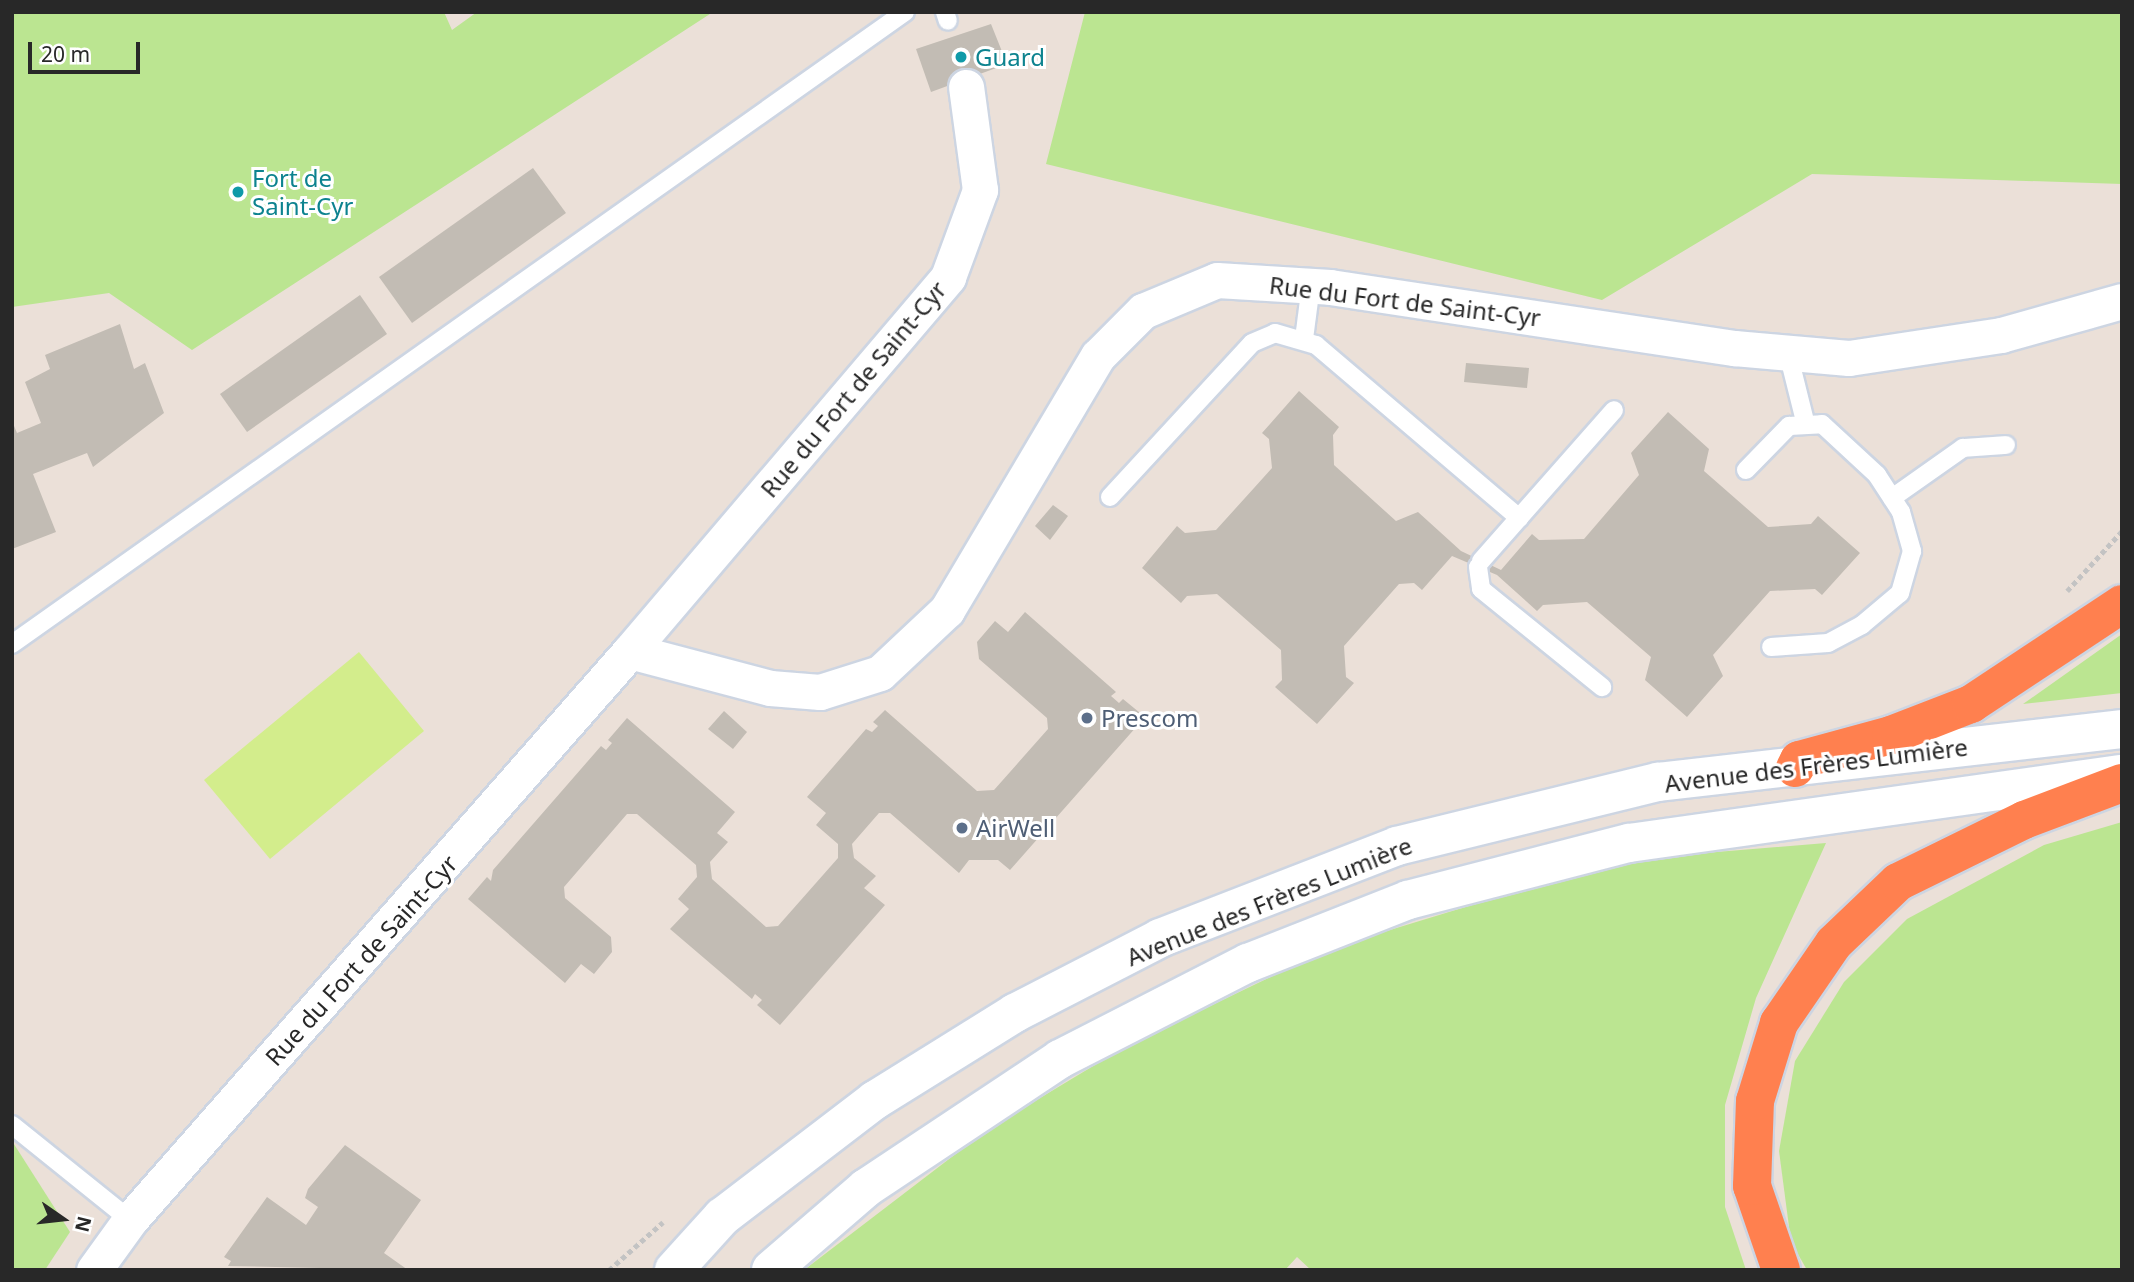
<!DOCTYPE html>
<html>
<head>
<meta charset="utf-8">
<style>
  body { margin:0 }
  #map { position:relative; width:2134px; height:1282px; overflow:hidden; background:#ebe0d8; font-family:"Noto Sans",sans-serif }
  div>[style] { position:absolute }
  .green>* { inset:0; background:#bbe591 }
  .pitch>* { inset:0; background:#d3ed8c }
  .building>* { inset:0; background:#c2bcb4 }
  .path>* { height:4.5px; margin-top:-2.25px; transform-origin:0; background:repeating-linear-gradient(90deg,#c3c3c3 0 5px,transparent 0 8.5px) }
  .roads { filter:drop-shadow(2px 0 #cdd5e2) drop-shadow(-2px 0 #cdd5e2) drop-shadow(0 2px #cdd5e2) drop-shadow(0 -2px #cdd5e2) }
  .lane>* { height:18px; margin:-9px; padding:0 9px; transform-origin:9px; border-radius:9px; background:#fff }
  .street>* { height:35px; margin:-17.5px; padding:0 17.5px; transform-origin:17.5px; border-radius:17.5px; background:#fff }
  .secondary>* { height:38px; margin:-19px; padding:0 19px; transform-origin:19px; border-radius:19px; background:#fff }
  .highway>* { height:38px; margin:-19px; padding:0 19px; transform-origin:19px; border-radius:19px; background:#ff804f }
  .dots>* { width:19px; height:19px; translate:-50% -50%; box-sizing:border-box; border:4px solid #fff; border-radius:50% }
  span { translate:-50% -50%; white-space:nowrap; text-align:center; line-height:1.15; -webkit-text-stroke:6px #fff; paint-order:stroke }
  .culture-label { font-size:24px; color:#0d838f }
  .left { translate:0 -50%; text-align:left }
  .street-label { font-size:24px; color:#282828 }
  .service-label { font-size:24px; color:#4e5e75 }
  .frame { position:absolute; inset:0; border:14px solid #282828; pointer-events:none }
  .north { position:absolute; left:28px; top:1184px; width:70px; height:70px; -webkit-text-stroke:5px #fff; paint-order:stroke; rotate:104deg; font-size:19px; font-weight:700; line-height:28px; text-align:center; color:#282828 }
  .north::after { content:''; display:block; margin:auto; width:24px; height:32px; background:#282828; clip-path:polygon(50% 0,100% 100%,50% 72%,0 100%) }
  .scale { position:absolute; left:28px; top:42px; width:112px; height:32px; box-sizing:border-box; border:4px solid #282828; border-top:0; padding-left:9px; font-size:21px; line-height:24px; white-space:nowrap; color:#282828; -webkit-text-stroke:5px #fff; paint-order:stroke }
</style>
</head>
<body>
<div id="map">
  <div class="green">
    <div style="clip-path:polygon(12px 12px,444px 12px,452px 30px,477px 12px,713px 12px,192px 350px,109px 293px,12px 307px)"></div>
    <div style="clip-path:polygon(1085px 12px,2122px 12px,2122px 184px,1812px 174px,1602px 300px,1046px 164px)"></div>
    <div style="clip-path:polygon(2122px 634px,2122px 693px,2023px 704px)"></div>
    <div style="clip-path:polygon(2122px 822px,2122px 1270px,1807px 1270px,1791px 1242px,1779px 1151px,1795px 1061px,1844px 982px,1907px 919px,2044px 845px)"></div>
    <div style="clip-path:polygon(1826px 843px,1756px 998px,1725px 1105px,1725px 1207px,1746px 1270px,1311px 1270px,1297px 1257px,1285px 1270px,804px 1270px,987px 1130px,1123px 1048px,1331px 948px,1620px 860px)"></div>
    <div style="clip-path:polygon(12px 1141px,70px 1232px,45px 1270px,12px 1270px)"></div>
  </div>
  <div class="pitch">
    <div style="clip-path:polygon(359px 652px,424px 731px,270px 859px,204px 780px)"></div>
  </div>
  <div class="building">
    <div style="clip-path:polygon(991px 24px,1007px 64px,931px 92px,916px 49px)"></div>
    <div style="clip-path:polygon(533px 168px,566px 213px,412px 323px,379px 277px)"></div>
    <div style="clip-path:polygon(360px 295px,387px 334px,247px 432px,220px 394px)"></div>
    <div style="clip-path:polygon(120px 324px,134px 369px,145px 363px,164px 413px,93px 467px,87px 453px,33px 474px,56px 532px,12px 549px,12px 421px,17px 433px,41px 423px,25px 382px,50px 369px,45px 355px)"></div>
    <div style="clip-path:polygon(1466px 363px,1529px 368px,1527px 388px,1464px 382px)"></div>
    <div style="clip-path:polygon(1299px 391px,1339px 427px,1333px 435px,1334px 465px,1396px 521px,1418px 512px,1461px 551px,1501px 570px,1532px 534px,1539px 540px,1584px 539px,1639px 475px,1631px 453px,1668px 412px,1709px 449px,1704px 471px,1768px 527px,1811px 524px,1818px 516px,1860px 553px,1822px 595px,1815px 589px,1770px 591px,1713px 655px,1723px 676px,1687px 717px,1645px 680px,1651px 657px,1587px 602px,1543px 605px,1537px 611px,1497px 575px,1452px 556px,1422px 590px,1414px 583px,1399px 584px,1344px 646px,1346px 677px,1354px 683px,1317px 724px,1275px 687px,1282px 680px,1281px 650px,1217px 594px,1187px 596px,1181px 603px,1142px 568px,1177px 526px,1185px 533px,1216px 530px,1254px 488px,1272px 468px,1269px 439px,1262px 433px)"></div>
    <div style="clip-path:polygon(1053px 505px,1068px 516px,1050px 540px,1035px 526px)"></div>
    <div style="clip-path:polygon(1025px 612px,1116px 692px,1111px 696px,1119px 703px,1123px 699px,1145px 717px,1010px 870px,998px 860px,969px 860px,959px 873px,890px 813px,879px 813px,852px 844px,854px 858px,876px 876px,864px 888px,885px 905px,780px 1025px,757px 1005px,762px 1000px,755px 994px,752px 999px,670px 929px,689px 909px,678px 899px,697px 877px,696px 865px,637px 814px,627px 814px,564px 887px,565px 898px,611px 937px,612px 952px,594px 974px,581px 964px,565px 983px,468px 899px,487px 877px,491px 881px,493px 870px,601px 746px,606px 750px,612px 743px,608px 740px,627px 718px,735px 812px,717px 833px,728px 842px,710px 862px,712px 879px,766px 927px,778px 926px,838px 858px,838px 844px,816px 825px,826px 813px,807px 797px,866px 729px,872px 732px,878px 726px,873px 722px,885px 710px,977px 791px,994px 790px,1048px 729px,1047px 718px,979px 659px,977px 642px,995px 621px,1008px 632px)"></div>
    <div style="clip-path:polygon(724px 711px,747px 732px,733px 749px,708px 729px)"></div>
    <div style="clip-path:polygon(345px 1145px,421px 1200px,384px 1253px,408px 1270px,228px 1266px,231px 1261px,224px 1257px,267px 1197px,306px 1225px,318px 1207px,305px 1198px,308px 1189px)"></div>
  </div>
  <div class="path">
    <div style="left:2067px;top:591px;width:81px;rotate:-47.5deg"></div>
    <div style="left:609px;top:1270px;width:72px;rotate:-41.6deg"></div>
  </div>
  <div class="roads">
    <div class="lane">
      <div style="left:945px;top:12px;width:9px;rotate:72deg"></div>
      <div style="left:1304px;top:339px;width:54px;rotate:-82.6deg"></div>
      <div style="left:1788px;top:353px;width:70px;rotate:76deg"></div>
      <div style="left:1746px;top:470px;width:62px;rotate:-45.7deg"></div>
      <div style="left:1789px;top:426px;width:33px;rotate:-3deg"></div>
      <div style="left:1822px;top:424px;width:75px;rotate:42.8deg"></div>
      <div style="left:1877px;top:475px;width:44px;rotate:57deg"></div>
      <div style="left:1901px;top:512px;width:41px;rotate:74.2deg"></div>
      <div style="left:1912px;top:551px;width:44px;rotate:105.9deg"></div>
      <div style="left:1900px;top:593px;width:50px;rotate:139.9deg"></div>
      <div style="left:1862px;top:625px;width:38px;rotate:152deg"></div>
      <div style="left:1828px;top:643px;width:57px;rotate:176deg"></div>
      <div style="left:1110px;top:497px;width:209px;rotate:-47.3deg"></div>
      <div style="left:1252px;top:343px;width:25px;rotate:-23deg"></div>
      <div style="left:1275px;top:333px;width:43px;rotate:16.3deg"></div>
      <div style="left:1316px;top:345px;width:267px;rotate:40.4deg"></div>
      <div style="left:1892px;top:498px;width:87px;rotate:-35.2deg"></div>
      <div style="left:1963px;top:448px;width:43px;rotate:-4deg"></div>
      <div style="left:1481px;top:561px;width:201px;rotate:-48.6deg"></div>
      <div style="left:1478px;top:567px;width:22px;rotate:82deg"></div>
      <div style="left:1481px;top:589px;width:156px;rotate:39deg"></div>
      <div style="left:12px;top:644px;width:1094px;rotate:-35.29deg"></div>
      <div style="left:12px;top:1125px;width:151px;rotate:38.8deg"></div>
    </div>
    <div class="street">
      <div style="left:630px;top:651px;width:491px;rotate:-49.6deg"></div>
      <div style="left:948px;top:277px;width:93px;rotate:-69.8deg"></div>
      <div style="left:980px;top:190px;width:104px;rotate:-97.7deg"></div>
      <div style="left:94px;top:1270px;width:62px;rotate:-54.2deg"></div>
      <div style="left:130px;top:1220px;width:757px;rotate:-48.69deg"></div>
      <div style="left:630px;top:651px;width:145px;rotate:14.8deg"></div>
      <div style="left:770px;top:688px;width:50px;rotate:4.6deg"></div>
      <div style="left:820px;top:692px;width:63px;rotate:-17.6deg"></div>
      <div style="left:880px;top:673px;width:92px;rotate:-43.2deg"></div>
      <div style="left:947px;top:610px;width:295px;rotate:-59.3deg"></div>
      <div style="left:1098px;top:356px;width:64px;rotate:-45deg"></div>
      <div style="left:1143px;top:311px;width:80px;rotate:-22.7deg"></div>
      <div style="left:1217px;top:280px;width:113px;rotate:3.5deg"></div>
      <div style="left:1330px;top:287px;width:409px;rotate:8.6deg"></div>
      <div style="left:1734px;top:348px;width:115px;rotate:5deg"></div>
      <div style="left:1849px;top:358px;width:154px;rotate:-8.6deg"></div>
      <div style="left:2001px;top:335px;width:126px;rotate:-15.7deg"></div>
    </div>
    <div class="secondary">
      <div style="left:674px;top:1270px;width:72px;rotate:-47.8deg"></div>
      <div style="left:722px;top:1217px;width:193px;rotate:-37.4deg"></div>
      <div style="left:875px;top:1100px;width:165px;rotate:-31.9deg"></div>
      <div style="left:1015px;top:1013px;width:163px;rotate:-27.3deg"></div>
      <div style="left:1160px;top:938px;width:254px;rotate:-21.2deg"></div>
      <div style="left:1397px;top:846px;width:269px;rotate:-13.8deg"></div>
      <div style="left:1658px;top:782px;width:467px;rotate:-6.5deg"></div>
      <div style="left:771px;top:1270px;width:125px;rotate:-40.8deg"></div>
      <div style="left:866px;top:1188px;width:233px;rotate:-33.6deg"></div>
      <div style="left:1060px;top:1059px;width:211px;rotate:-27.1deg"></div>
      <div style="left:1248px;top:963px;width:172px;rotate:-21.5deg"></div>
      <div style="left:1408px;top:900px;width:228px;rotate:-14.5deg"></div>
      <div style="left:1629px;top:843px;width:498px;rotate:-8deg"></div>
    </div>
    <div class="highway">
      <div style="left:1795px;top:768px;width:9px;rotate:-63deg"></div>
      <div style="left:1799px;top:760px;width:95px;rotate:-15.2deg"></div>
      <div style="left:1891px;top:735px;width:86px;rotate:-21.2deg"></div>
      <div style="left:1971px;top:704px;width:181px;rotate:-33.5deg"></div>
      <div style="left:1781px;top:1270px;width:89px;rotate:-109deg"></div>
      <div style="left:1752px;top:1186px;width:85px;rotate:-88deg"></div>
      <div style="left:1755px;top:1101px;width:82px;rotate:-72.9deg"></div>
      <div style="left:1779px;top:1023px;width:97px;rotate:-55.5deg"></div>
      <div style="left:1834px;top:943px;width:88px;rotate:-43.6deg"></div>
      <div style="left:1898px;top:882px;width:140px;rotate:-26.2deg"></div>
      <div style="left:2024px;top:820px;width:105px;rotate:-20.7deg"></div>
    </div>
  </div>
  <div class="dots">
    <div style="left:961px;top:57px;background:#0f9aa8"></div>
    <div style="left:238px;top:192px;background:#0f9aa8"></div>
    <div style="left:1087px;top:718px;background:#5c6f8a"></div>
    <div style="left:962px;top:828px;background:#5c6f8a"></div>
  </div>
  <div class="culture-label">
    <span class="left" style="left:975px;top:57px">Guard</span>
    <span class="left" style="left:252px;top:192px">Fort de<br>Saint-Cyr</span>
  </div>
  <div class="street-label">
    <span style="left:1405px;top:301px;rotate:7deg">Rue du Fort de Saint-Cyr</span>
    <span style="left:853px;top:389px;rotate:-50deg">Rue du Fort de Saint-Cyr</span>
    <span style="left:1816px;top:765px;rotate:-7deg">Avenue des Frères Lumière</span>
    <span style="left:1269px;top:901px;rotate:-22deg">Avenue des Frères Lumière</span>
    <span style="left:361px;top:960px;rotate:-48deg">Rue du Fort de Saint-Cyr</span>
  </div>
  <div class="service-label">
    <span class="left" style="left:1101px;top:718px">Prescom</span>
    <span class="left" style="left:976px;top:828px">AirWell</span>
  </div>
  <div class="frame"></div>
  <div class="north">N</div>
  <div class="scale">20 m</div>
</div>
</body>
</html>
